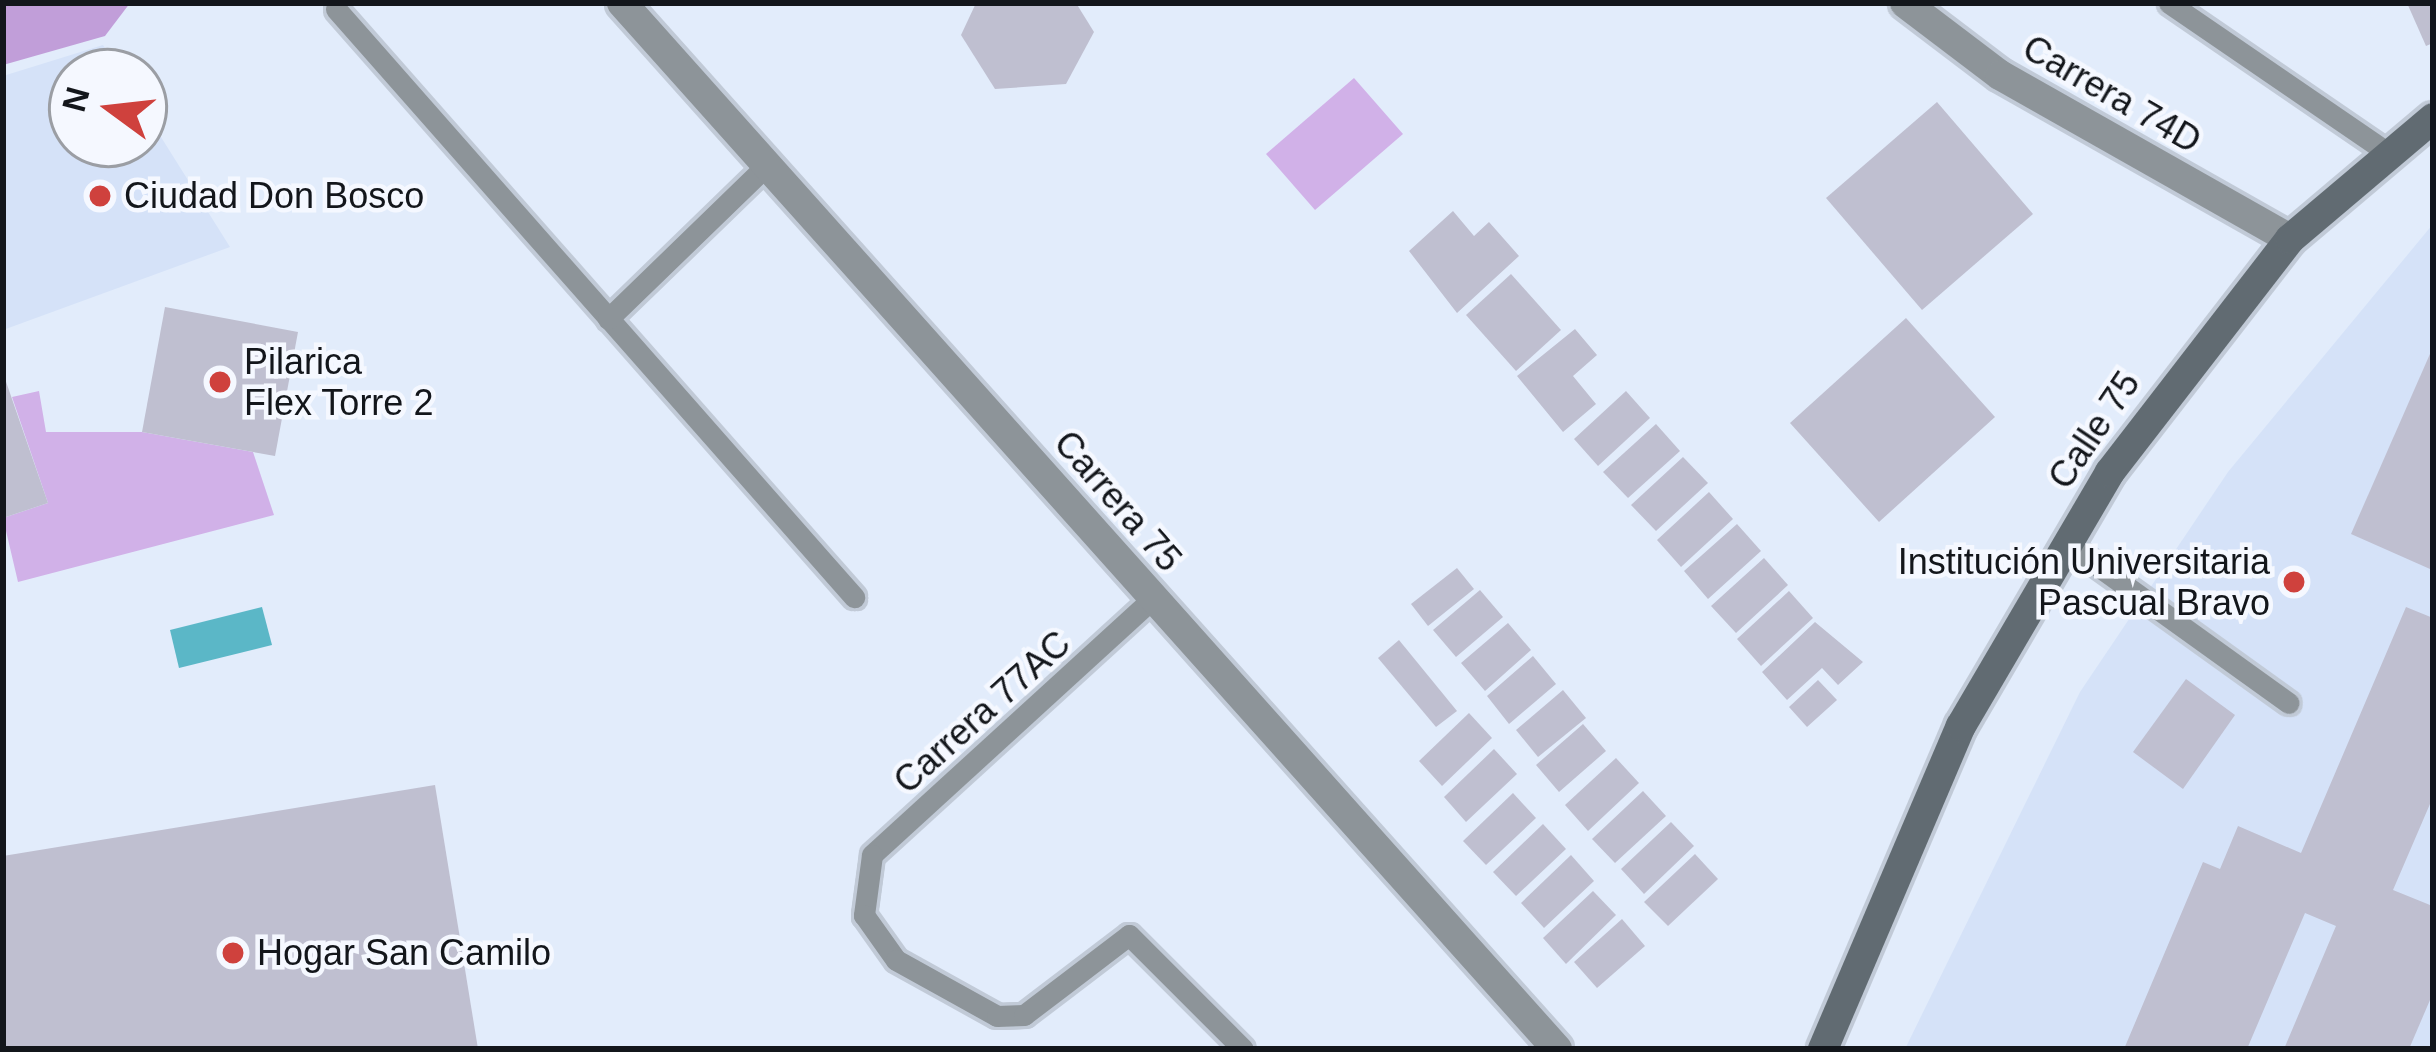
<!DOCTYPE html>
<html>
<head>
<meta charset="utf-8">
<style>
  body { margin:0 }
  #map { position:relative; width:2436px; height:1052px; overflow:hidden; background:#e2ecfb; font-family:Helvetica,sans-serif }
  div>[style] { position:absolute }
  .built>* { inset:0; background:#d5e2f8 }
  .green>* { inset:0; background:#d1b1e8 }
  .forest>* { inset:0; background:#c19ed9 }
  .water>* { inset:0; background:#5bb7c7 }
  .building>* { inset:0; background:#bfbfd0 }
  .roads { filter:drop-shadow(3px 0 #c1cad7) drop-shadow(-3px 0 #c1cad7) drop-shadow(0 3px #c1cad7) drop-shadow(0 -3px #c1cad7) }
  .lane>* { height:21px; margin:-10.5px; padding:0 10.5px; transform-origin:10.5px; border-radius:10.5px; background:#8d9499 }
  .street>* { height:30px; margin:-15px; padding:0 15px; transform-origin:15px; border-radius:15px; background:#8d9499 }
  .secondary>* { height:30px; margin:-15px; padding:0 15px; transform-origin:15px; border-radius:15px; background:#616b72 }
  .dots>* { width:33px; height:33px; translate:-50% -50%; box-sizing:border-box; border:6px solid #f5f8ff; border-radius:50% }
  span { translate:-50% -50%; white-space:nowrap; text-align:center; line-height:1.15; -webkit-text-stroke:9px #f5f8ff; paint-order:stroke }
  .street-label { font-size:36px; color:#13161b }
  .poi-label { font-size:36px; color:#13161b }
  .left { translate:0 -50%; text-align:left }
  .right { translate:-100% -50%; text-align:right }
  .frame { position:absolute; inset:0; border:6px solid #13161b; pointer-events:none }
  .north { position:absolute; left:48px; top:48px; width:120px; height:120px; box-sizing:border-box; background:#f5f8ff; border:3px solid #9b9ea4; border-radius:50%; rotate:285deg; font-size:33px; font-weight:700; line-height:48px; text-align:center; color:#13161b }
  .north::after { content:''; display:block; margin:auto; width:42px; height:54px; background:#cf413d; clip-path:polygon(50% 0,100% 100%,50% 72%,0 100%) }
</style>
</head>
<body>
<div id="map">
  <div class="built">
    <div style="clip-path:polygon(103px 45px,120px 72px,72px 72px,72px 144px,144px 144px,144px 110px,230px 247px,3px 330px,3px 76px)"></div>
    <div style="clip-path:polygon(2433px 224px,2433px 1049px,1905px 1049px,2080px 692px,2228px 472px)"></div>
  </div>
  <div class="green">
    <div style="clip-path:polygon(1354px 78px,1403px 134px,1315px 210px,1266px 154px)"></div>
    <div style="clip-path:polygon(39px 391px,46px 432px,142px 432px,253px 452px,274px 515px,18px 582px,3px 518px,48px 503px,12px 397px)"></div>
  </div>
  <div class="forest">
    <div style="clip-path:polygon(3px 3px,130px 3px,105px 36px,3px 65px)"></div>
  </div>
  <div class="water">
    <div style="clip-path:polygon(262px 607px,272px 645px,179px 668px,170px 630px)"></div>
  </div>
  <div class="building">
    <div style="clip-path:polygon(976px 3px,1076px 3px,1094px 32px,1066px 84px,995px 89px,961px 35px)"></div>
    <div style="clip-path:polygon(2407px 3px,2433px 3px,2433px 43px,2426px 46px)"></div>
    <div style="clip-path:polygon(1937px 102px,2033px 214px,1922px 310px,1826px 198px)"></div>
    <div style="clip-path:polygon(1453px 211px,1474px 236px,1489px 222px,1519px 256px,1457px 313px,1409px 251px)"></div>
    <div style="clip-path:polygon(1511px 274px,1561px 330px,1516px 371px,1466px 315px)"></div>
    <div style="clip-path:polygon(165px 307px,298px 332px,275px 456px,142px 432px)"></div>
    <div style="clip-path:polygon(1906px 318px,1995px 417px,1879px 522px,1790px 423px)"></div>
    <div style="clip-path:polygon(1575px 329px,1597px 355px,1573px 376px,1596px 404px,1563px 432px,1517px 376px)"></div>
    <div style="clip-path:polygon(2433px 347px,2433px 562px,2430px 569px,2351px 534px)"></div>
    <div style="clip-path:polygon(3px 373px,48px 503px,3px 518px)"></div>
    <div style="clip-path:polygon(1626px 391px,1650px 418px,1598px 466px,1574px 439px)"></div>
    <div style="clip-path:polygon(1656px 424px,1680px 451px,1628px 498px,1603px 472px)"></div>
    <div style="clip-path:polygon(1683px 457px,1708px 483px,1656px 531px,1631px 505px)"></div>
    <div style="clip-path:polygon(1709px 492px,1733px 519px,1681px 567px,1657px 540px)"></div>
    <div style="clip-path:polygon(1737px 524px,1761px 551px,1708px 599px,1684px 571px)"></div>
    <div style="clip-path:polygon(1764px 558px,1788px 585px,1736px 633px,1711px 606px)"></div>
    <div style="clip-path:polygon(1457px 568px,1474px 589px,1428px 626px,1411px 604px)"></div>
    <div style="clip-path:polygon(1480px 590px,1503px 617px,1456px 657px,1433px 630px)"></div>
    <div style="clip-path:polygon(1789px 591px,1813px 618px,1761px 666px,1737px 639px)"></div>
    <div style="clip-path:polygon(2406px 607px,2433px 618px,2433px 797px,2393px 890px,2430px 905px,2433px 897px,2433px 993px,2409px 1049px,2284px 1049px,2336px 926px,2305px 913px,2247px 1049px,2124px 1049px,2203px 862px,2220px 869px,2238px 826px,2301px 853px)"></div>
    <div style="clip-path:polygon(1815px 622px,1863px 662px,1838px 685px,1822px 668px,1787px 700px,1762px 672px)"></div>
    <div style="clip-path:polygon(1508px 623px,1531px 650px,1485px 691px,1461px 663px)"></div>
    <div style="clip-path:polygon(1399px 640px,1457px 711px,1436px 727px,1378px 658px)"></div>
    <div style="clip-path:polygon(1533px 656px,1556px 684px,1509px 724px,1487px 696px)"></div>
    <div style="clip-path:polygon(2186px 679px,2235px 715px,2183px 789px,2133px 752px)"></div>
    <div style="clip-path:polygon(1818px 680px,1837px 700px,1807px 727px,1789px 707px)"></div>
    <div style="clip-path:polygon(1563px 690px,1586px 718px,1538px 757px,1516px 730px)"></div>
    <div style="clip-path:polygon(1469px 713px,1492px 738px,1442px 786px,1419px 761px)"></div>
    <div style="clip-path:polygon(1583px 724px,1606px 751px,1559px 792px,1536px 765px)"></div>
    <div style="clip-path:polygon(1494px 749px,1517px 774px,1466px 822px,1444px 797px)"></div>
    <div style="clip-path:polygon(1616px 758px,1639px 783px,1588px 831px,1565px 805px)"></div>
    <div style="clip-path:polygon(435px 785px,478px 1049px,3px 1049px,3px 856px)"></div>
    <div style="clip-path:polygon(1643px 791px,1666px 816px,1615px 863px,1592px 839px)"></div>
    <div style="clip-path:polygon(1513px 793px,1536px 818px,1486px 865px,1463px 841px)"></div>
    <div style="clip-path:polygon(1671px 822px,1694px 846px,1644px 894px,1621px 869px)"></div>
    <div style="clip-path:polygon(1543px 824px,1566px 849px,1516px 896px,1493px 872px)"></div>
    <div style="clip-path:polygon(1695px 854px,1718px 879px,1668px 926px,1644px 902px)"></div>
    <div style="clip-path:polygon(1571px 855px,1594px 881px,1544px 928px,1521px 903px)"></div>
    <div style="clip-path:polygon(1593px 891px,1616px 915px,1566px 964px,1543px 938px)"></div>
    <div style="clip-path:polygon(1622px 919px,1645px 946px,1597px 988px,1574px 962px)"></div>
  </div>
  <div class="roads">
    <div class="lane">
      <div style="left:2169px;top:3px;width:269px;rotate:34.4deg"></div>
      <div style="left:336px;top:9px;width:784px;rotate:48.62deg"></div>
      <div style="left:608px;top:319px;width:220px;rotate:-44.1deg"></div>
      <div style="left:2066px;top:543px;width:274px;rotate:35.7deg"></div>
      <div style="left:1152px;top:599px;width:379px;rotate:137.6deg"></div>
      <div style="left:872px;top:855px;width:61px;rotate:97.6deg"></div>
      <div style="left:864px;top:915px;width:55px;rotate:54.6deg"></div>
      <div style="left:896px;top:960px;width:115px;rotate:29deg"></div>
      <div style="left:997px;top:1016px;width:27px;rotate:-2deg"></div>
      <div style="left:1024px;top:1015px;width:132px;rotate:-37.3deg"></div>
      <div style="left:1129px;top:935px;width:161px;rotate:45deg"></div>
    </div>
    <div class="street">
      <div style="left:622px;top:3px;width:1403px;rotate:48.21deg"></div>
      <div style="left:1905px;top:3px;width:119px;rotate:37.2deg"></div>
      <div style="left:2000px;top:75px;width:333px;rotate:29.5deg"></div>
    </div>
    <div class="secondary">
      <div style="left:1823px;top:1049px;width:351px;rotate:-66.9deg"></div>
      <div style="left:1961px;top:726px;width:294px;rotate:-59.6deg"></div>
      <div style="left:2110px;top:472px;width:294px;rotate:-52.3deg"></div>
      <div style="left:2290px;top:239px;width:187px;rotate:-40.2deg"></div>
    </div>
  </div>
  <div class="dots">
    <div style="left:100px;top:196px;background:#cf413d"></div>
    <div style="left:220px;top:382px;background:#cf413d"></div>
    <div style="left:2294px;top:582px;background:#cf413d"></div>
    <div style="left:233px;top:953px;background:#cf413d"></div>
  </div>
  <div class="street-label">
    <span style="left:2112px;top:94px;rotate:30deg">Carrera 74D</span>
    <span style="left:2094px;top:430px;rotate:-56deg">Calle 75</span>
    <span style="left:1118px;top:501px;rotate:49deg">Carrera 75</span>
    <span style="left:982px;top:712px;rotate:-42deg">Carrera 77AC</span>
  </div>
  <div class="poi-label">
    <span class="left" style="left:124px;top:196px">Ciudad Don Bosco</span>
    <span class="left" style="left:244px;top:382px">Pilarica<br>Flex Torre 2</span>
    <span class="right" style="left:2270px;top:582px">Institución Universitaria<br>Pascual Bravo</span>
    <span class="left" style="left:257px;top:953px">Hogar San Camilo</span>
  </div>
  <div class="frame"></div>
  <div class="north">N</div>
</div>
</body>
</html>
